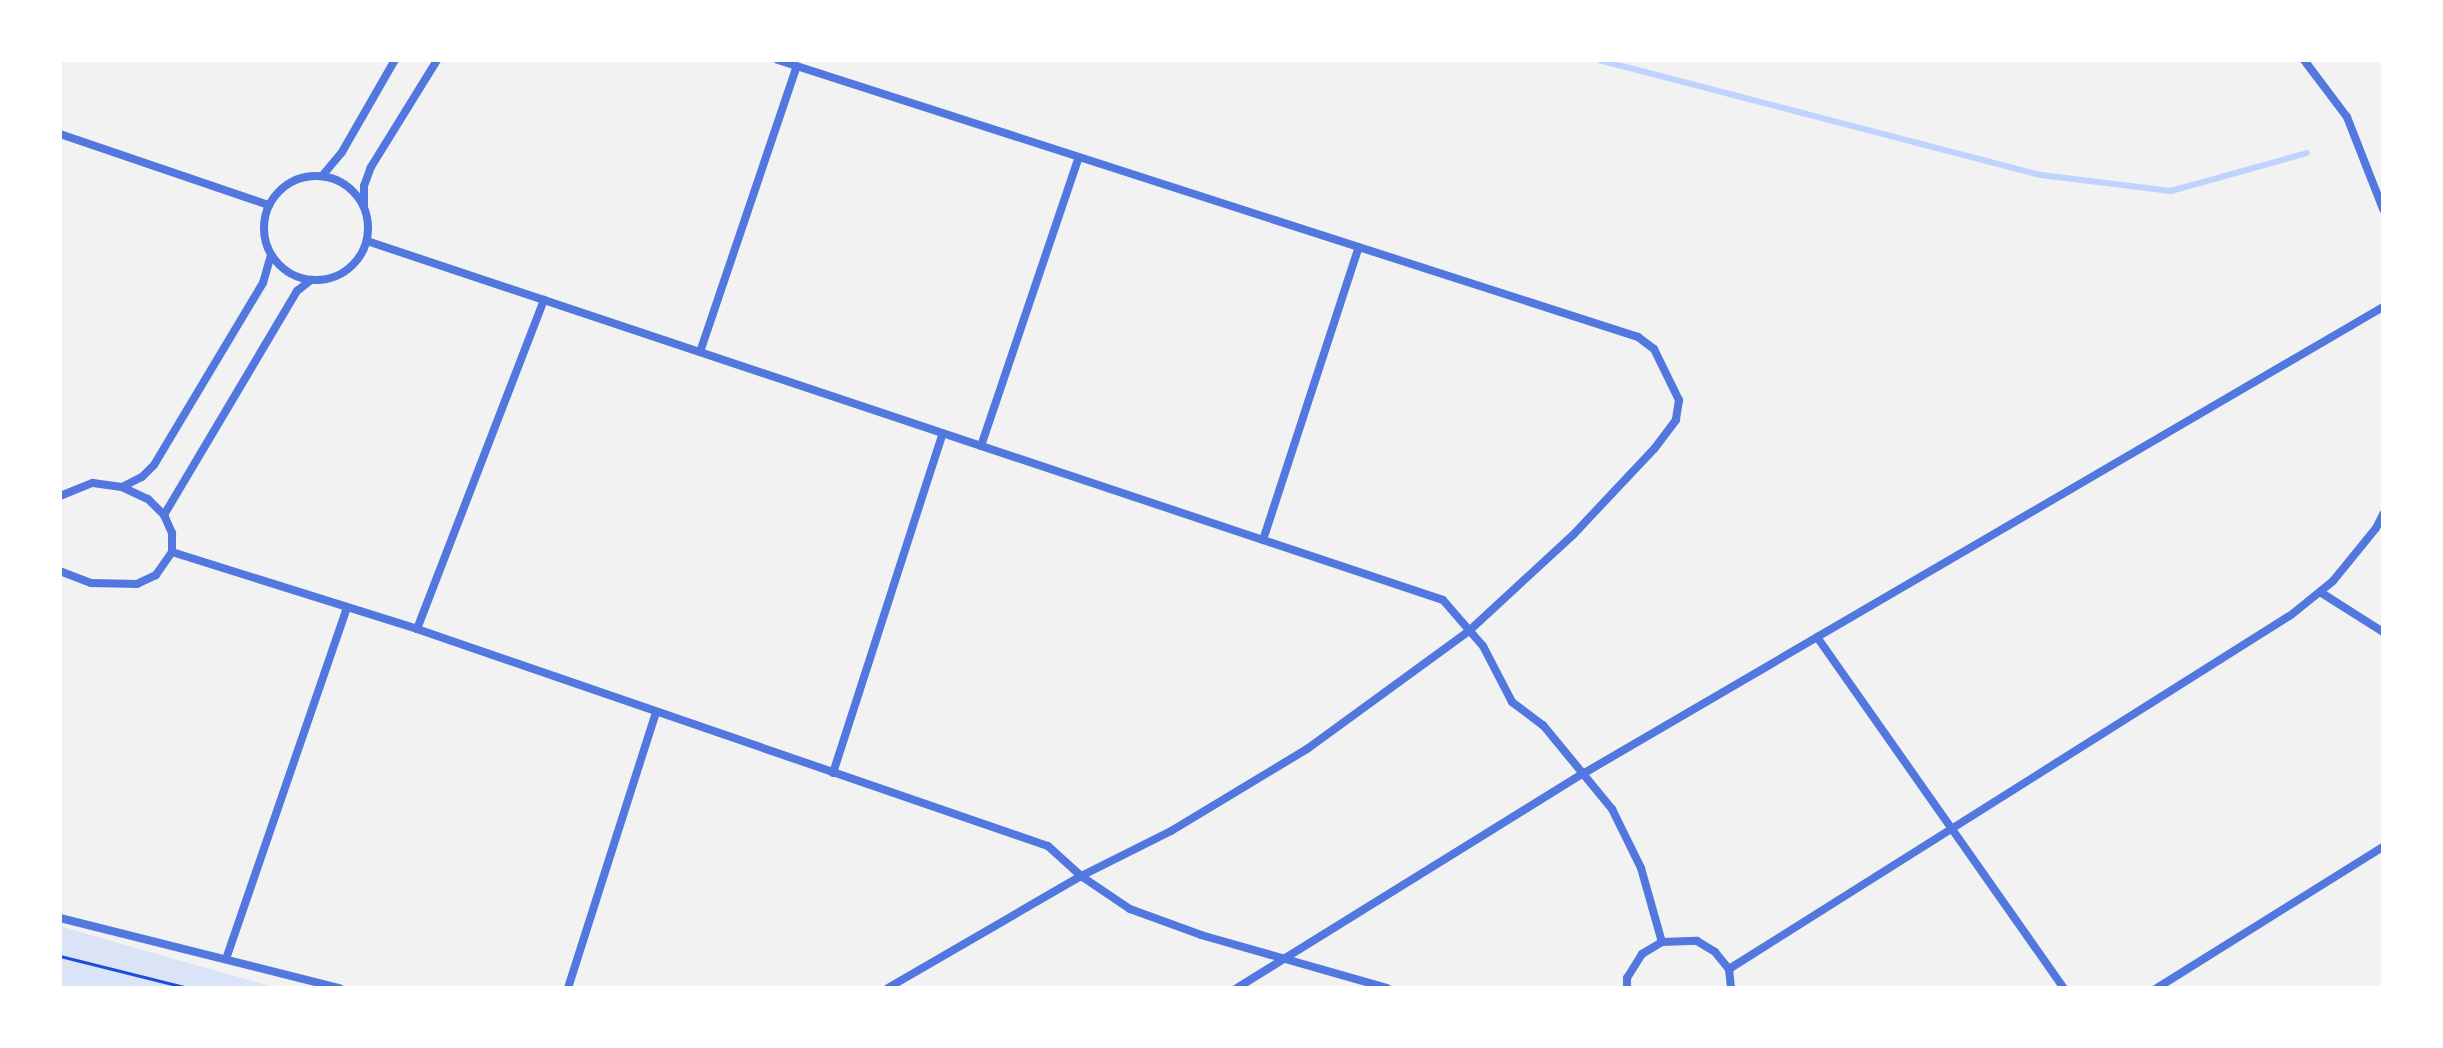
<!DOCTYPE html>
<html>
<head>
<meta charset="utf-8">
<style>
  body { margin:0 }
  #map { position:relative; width:2443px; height:1048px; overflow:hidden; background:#f2f2f2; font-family:"Zilla Slab",serif }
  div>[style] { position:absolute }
  .green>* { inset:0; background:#dbe4f7 }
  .stream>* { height:6px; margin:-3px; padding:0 3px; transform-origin:3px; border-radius:3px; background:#bfd3fe }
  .path>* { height:3px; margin:-1.5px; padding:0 1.5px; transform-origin:1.5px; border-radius:1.5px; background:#1d4ed8 }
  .minor>* { height:8px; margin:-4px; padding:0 4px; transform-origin:4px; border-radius:4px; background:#5277de }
  .minor>.ring { margin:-4px; padding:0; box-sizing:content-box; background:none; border:8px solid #5277de; border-radius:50% }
  span { translate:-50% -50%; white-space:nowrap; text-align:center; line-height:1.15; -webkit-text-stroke:6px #fff; paint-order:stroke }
  .frame { position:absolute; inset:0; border:62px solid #fff; pointer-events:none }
</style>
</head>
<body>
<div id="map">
  <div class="green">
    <div style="clip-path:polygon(60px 926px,118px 943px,277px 988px,60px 988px)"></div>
  </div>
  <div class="stream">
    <div style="left:1599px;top:60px;width:457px;rotate:14.6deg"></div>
    <div style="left:2041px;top:175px;width:131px;rotate:7deg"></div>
    <div style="left:2171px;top:191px;width:141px;rotate:-15.6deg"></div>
  </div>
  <div class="path">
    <div style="left:60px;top:956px;width:132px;rotate:14deg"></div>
  </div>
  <div class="minor">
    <div style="left:778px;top:60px;width:904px;rotate:17.85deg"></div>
    <div style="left:1638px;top:337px;width:20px;rotate:37deg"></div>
    <div style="left:1654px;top:349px;width:57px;rotate:63.9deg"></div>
    <div style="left:1679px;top:400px;width:20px;rotate:99deg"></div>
    <div style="left:1676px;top:420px;width:36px;rotate:127deg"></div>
    <div style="left:1654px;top:449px;width:117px;rotate:133.3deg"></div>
    <div style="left:1574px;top:534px;width:143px;rotate:137.3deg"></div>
    <div style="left:1469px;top:631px;width:200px;rotate:143.9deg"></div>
    <div style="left:1307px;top:749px;width:159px;rotate:148.9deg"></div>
    <div style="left:1171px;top:831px;width:101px;rotate:153.4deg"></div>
    <div style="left:1081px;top:876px;width:223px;rotate:149.9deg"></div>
    <div style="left:2304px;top:60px;width:71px;rotate:53deg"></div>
    <div style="left:2347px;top:117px;width:99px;rotate:68.6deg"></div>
    <div style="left:60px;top:134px;width:221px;rotate:18.8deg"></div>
    <div style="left:322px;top:176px;width:31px;rotate:-50deg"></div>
    <div style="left:342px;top:152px;width:106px;rotate:-60.1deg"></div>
    <div class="ring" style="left:264px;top:176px;width:96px;height:96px"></div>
    <div style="left:364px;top:206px;width:20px;rotate:-90deg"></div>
    <div style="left:364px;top:186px;width:20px;rotate:-70deg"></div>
    <div style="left:371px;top:167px;width:126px;rotate:-58.3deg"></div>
    <div style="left:367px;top:241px;width:1134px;rotate:18.45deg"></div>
    <div style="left:1443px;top:600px;width:61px;rotate:49deg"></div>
    <div style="left:1483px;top:646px;width:63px;rotate:62.6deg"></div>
    <div style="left:1512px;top:702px;width:39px;rotate:37deg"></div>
    <div style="left:1543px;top:725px;width:109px;rotate:50.6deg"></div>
    <div style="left:1612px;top:809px;width:66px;rotate:63.8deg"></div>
    <div style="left:1641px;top:868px;width:77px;rotate:74.2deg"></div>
    <div style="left:700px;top:352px;width:302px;rotate:-71.3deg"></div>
    <div style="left:981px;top:446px;width:305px;rotate:-71.3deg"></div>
    <div style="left:122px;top:487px;width:22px;rotate:-27deg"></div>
    <div style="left:142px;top:477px;width:17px;rotate:-45deg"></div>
    <div style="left:154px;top:465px;width:212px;rotate:-59.1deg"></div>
    <div style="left:263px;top:283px;width:29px;rotate:-74deg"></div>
    <div style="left:60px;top:496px;width:35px;rotate:-22deg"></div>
    <div style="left:93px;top:483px;width:29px;rotate:8deg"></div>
    <div style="left:122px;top:487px;width:29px;rotate:25deg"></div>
    <div style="left:148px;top:499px;width:23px;rotate:45deg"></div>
    <div style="left:164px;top:515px;width:20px;rotate:66deg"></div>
    <div style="left:172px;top:533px;width:19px;rotate:90deg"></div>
    <div style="left:172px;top:552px;width:28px;rotate:125deg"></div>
    <div style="left:156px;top:575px;width:21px;rotate:155deg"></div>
    <div style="left:137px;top:584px;width:46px;rotate:-178.8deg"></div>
    <div style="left:91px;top:583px;width:33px;rotate:-159deg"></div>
    <div style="left:164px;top:515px;width:261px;rotate:-59.3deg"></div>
    <div style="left:297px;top:291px;width:18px;rotate:-38deg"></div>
    <div style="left:1263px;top:540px;width:308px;rotate:-71.9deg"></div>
    <div style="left:172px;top:552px;width:257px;rotate:17.4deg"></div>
    <div style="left:417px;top:629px;width:667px;rotate:18.98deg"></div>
    <div style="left:1048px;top:846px;width:45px;rotate:42.3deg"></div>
    <div style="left:1081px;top:876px;width:59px;rotate:34deg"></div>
    <div style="left:1130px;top:909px;width:76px;rotate:20.1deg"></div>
    <div style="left:1201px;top:935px;width:193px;rotate:15.9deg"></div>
    <div style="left:2320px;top:592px;width:75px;rotate:32.4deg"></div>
    <div style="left:417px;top:629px;width:353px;rotate:-68.9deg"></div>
    <div style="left:1817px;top:637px;width:429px;rotate:54.9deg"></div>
    <div style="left:833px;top:773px;width:357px;rotate:-72.1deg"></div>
    <div style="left:60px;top:918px;width:288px;rotate:14.1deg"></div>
    <div style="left:226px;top:959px;width:371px;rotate:-71deg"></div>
    <div style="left:1729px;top:969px;width:664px;rotate:-32.21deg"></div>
    <div style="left:2291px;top:615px;width:54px;rotate:-39deg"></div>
    <div style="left:2333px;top:581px;width:68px;rotate:-50.9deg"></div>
    <div style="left:2376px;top:528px;width:16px;rotate:-63deg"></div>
    <div style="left:568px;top:988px;width:289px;rotate:-72.3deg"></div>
    <div style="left:1237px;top:988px;width:410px;rotate:-31.8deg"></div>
    <div style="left:1586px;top:772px;width:923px;rotate:-30.26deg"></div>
    <div style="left:1627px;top:988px;width:10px;rotate:-90deg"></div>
    <div style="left:1627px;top:978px;width:28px;rotate:-58deg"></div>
    <div style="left:1642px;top:954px;width:23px;rotate:-31deg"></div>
    <div style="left:1662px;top:942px;width:35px;rotate:-2deg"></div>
    <div style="left:1697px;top:941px;width:21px;rotate:31deg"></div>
    <div style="left:1715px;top:952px;width:22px;rotate:51deg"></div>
    <div style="left:1729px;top:969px;width:19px;rotate:84deg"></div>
    <div style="left:2157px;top:988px;width:266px;rotate:-32deg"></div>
  </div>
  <div class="frame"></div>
</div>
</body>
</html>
